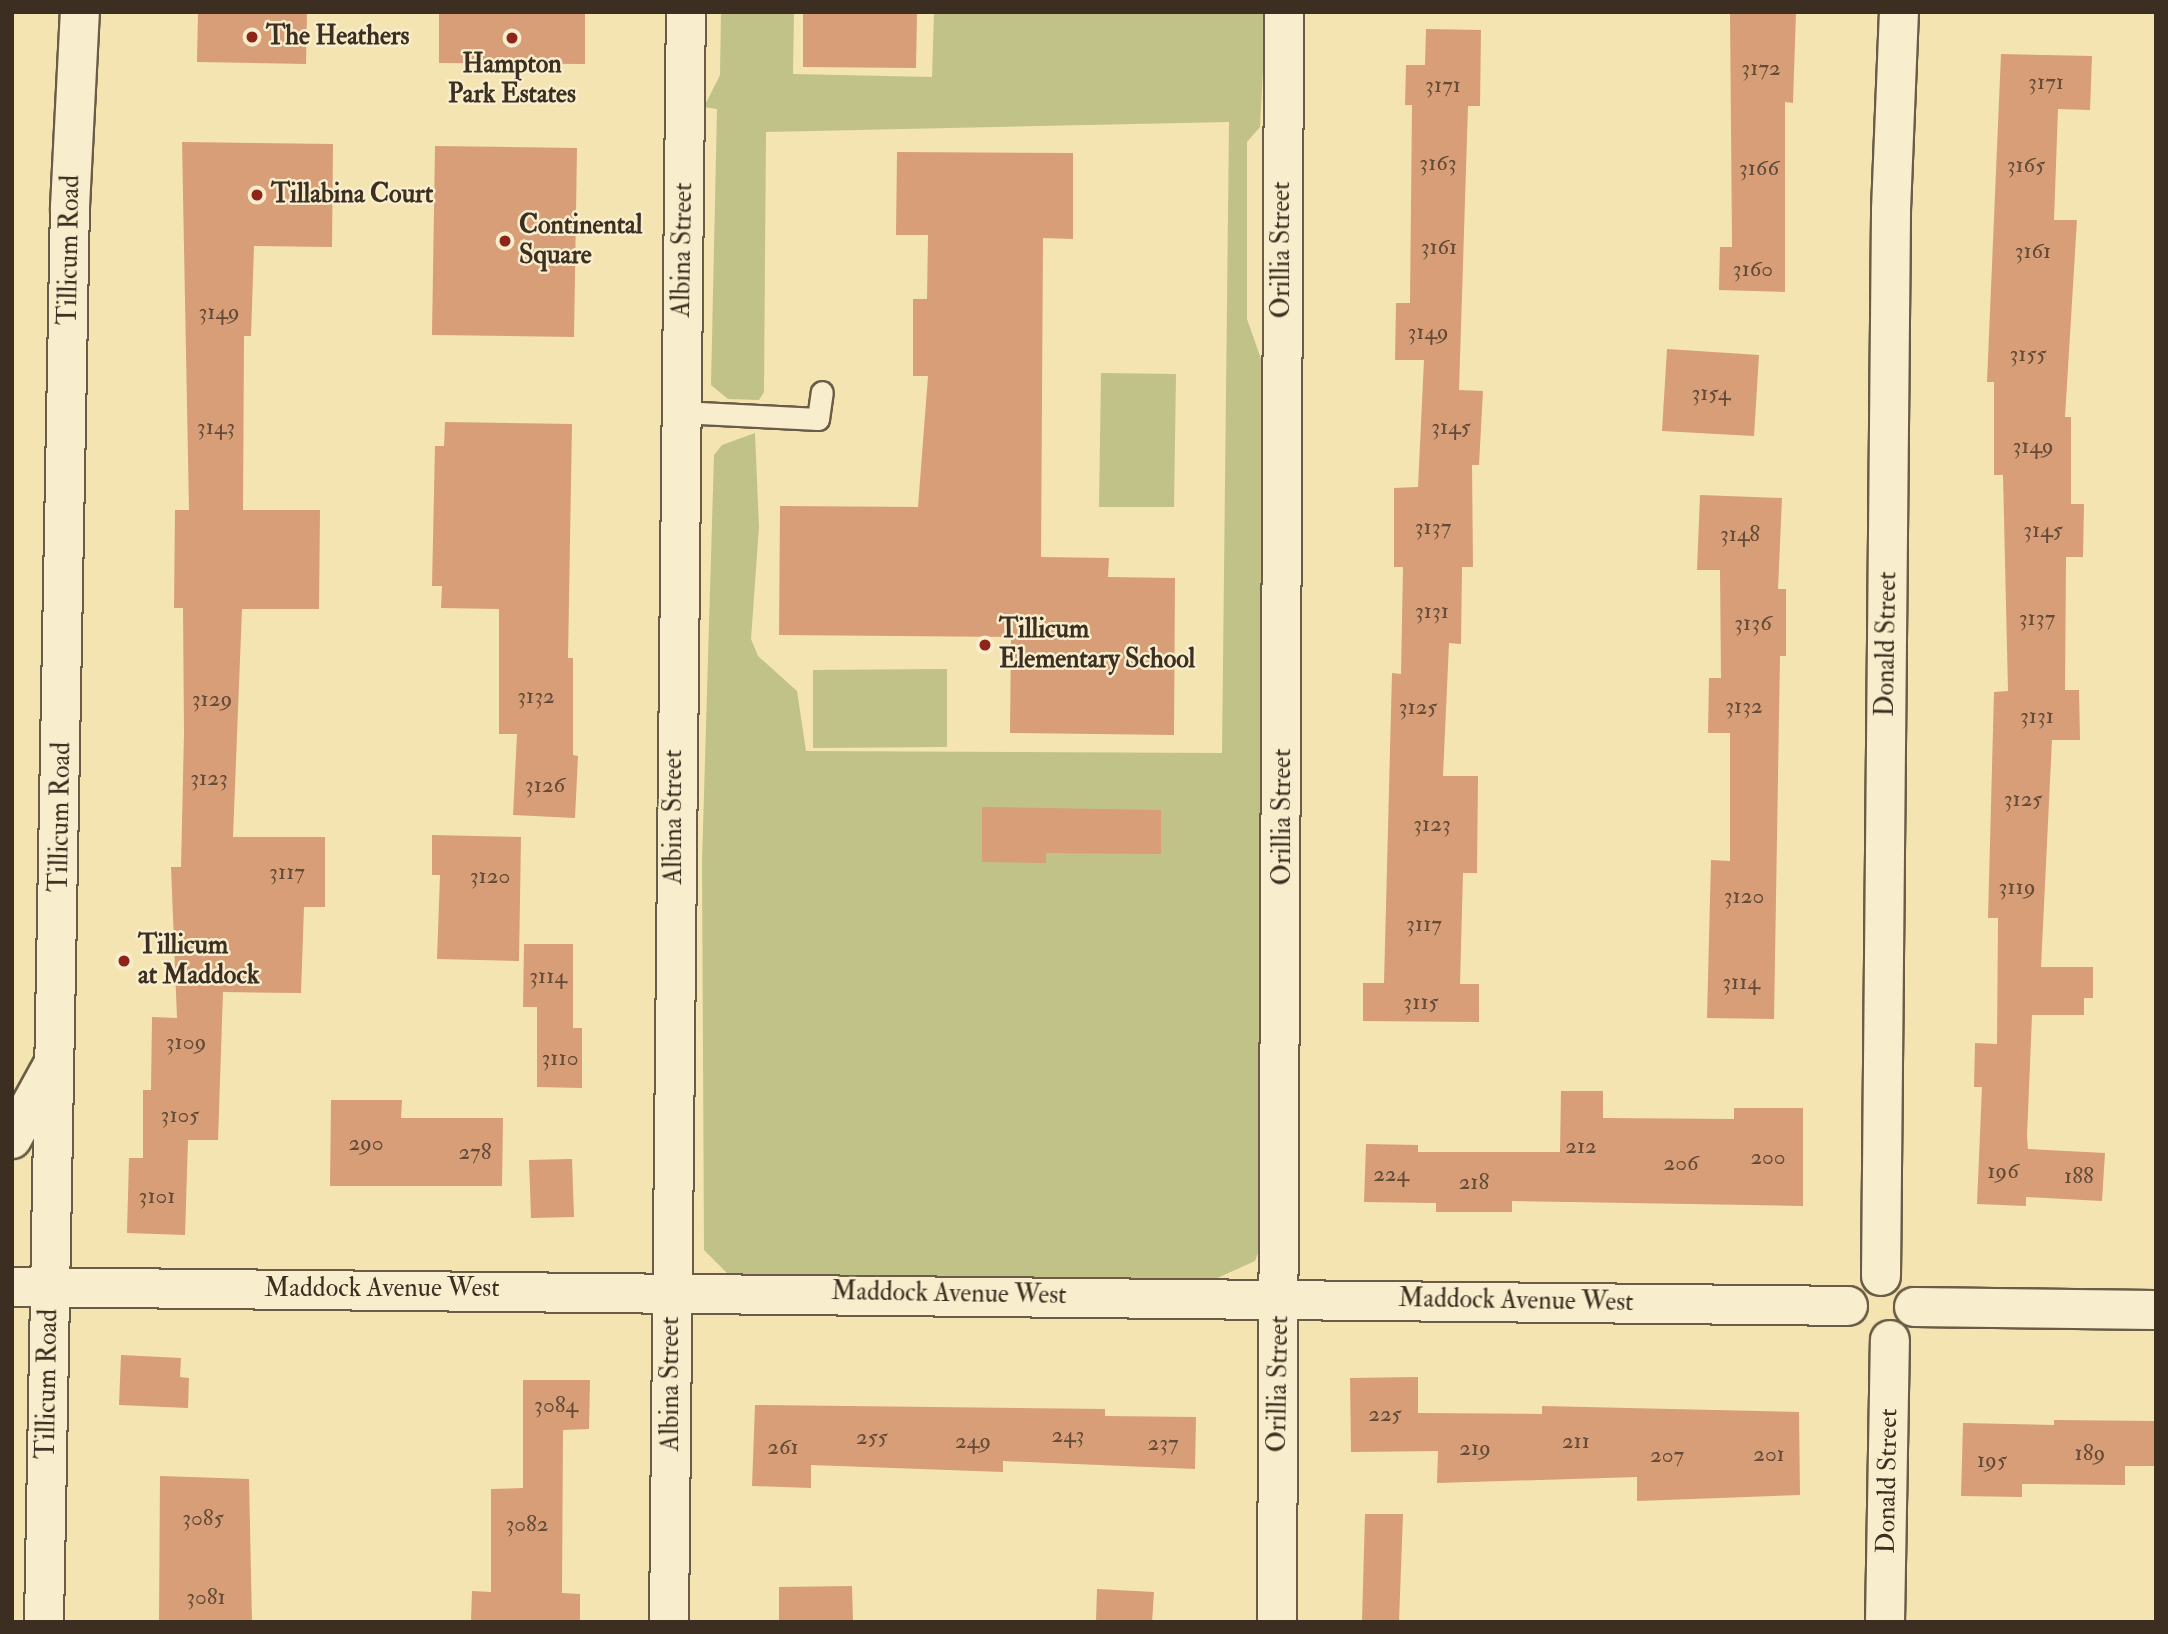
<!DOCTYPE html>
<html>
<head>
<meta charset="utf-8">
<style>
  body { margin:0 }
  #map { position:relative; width:2168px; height:1634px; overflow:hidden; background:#f4e4b1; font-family:"IM FELL Double Pica",serif }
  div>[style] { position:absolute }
  .green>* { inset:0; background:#c0c288 }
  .building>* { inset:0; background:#d79e78 }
  .roads { filter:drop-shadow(2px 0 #6a5c46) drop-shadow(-2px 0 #6a5c46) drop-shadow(0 2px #6a5c46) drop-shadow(0 -2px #6a5c46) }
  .lane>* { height:21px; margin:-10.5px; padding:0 10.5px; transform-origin:10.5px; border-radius:10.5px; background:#f8edcc }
  .street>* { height:38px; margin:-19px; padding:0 19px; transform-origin:19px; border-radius:19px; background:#f8edcc }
  .secondary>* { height:38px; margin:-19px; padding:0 19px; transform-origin:19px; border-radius:19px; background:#f8edcc }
  .dots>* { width:19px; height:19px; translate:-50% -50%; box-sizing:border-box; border:4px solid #f8edcc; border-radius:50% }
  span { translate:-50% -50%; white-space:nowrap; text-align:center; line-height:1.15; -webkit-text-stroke:5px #f8edcc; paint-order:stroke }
  .number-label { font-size:23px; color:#634b38 }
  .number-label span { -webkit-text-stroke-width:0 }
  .poi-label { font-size:26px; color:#3c2f22; font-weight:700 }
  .left { translate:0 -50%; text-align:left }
  .street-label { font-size:26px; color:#3c2f22 }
  .frame { position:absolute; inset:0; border:14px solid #3c2f22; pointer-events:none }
</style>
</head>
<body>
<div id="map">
  <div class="green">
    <div style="clip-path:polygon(721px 12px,794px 12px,793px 74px,932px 77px,934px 12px,1266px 12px,1260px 127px,1247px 142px,1247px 319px,1268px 379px,1260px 1248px,1255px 1261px,1213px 1280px,730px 1276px,704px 1250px,702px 862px,714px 455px,722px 445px,755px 433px,759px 527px,751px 639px,758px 656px,797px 691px,806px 751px,1222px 753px,1229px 122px,766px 132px,764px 392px,759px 400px,728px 399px,711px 385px,717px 109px,704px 107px,720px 75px)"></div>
    <div style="clip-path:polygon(1101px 373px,1176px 374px,1174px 507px,1099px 507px)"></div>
    <div style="clip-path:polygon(947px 669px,947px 747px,813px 748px,813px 670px)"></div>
  </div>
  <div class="building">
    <div style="clip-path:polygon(198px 12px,307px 12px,306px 64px,197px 62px)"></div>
    <div style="clip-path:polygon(439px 12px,585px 12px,585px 64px,439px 63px)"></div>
    <div style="clip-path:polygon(803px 12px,917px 13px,916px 68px,803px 67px)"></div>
    <div style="clip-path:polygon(1730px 12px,1796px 12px,1793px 103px,1785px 102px,1785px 292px,1719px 290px,1720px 247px,1732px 247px)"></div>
    <div style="clip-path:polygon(1426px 29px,1481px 30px,1480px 106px,1468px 106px,1459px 390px,1483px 391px,1479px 465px,1472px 465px,1473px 567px,1462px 567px,1461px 644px,1449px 643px,1443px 776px,1478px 776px,1477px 873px,1463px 873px,1460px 984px,1479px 984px,1479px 1022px,1363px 1021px,1363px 983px,1384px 983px,1392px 673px,1401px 674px,1403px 567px,1394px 567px,1394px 488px,1418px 487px,1424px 360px,1395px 360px,1396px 303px,1410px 303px,1412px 105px,1405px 105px,1406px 65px,1425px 65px)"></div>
    <div style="clip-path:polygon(2001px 54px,2092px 56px,2090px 110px,2058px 109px,2054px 220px,2077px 220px,2065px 417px,2071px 417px,2071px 504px,2084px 504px,2083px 557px,2066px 557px,2065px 690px,2079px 690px,2080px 740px,2052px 740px,2041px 967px,2093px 967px,2093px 998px,2084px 998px,2084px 1015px,2032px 1015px,2027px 1137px,2028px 1149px,2105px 1153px,2102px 1201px,2026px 1197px,2026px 1206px,1977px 1204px,1982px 1087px,1974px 1087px,1975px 1043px,1997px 1044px,1998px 918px,1988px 918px,1994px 692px,2008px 691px,2003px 475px,1994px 475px,1994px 382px,1987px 382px)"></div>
    <div style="clip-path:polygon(182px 142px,333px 144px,332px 247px,254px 246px,251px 336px,244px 336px,243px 510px,320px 510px,319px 609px,242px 609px,233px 837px,325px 837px,325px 907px,304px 907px,301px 993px,223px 992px,218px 1140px,188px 1140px,185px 1235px,127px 1233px,129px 1158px,143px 1158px,143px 1090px,151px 1090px,152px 1017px,177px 1018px,171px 867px,181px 867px,184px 733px,183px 608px,174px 608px,175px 510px,189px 510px)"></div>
    <div style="clip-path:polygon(435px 146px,577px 148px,574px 337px,432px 335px)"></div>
    <div style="clip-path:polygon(897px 152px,1073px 153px,1073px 239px,1043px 238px,1041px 557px,1109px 558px,1108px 577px,1175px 578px,1174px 735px,1010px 733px,1011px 637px,779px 635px,780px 506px,918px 507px,928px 376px,913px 376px,913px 299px,927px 299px,928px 235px,896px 235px)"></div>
    <div style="clip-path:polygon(1667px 349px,1759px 355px,1754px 436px,1662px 431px)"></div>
    <div style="clip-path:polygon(445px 422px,572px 424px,568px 658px,573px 658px,573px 755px,578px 756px,575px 818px,513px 815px,517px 734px,499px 734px,499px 609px,441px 608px,442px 586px,432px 586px,435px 446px,444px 446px)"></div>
    <div style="clip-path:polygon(1700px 495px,1782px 498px,1778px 589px,1786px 589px,1786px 656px,1780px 656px,1774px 1019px,1707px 1018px,1711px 860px,1730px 861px,1730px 733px,1708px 733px,1709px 678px,1721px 678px,1720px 570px,1697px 570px)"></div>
    <div style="clip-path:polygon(982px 807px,1161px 810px,1161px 854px,1046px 853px,1046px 863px,982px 862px)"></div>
    <div style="clip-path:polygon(432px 835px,521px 837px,519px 961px,437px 959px,440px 875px,432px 875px)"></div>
    <div style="clip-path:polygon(524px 944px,573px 944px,573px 1028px,582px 1028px,582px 1088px,537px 1087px,537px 1007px,523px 1007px)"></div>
    <div style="clip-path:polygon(1561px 1091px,1603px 1091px,1603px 1118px,1734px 1119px,1734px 1108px,1803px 1108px,1803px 1206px,1512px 1201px,1512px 1212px,1436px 1212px,1436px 1203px,1364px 1202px,1366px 1144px,1418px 1145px,1418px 1152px,1560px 1152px)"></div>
    <div style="clip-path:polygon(331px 1100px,402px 1100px,401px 1118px,503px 1118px,502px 1186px,330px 1186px)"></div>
    <div style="clip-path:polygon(572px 1159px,574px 1217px,531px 1218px,529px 1160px)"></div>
    <div style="clip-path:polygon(121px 1355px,181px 1358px,180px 1377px,189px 1378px,188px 1408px,119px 1405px)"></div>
    <div style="clip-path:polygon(1418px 1377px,1418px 1413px,1542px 1414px,1542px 1406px,1799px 1412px,1800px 1495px,1637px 1501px,1637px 1477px,1437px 1483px,1438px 1451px,1351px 1452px,1350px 1378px)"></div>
    <div style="clip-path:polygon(523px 1380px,590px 1380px,589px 1429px,563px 1430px,562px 1593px,580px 1594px,580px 1622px,471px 1622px,472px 1591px,491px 1592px,491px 1489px,523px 1488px)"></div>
    <div style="clip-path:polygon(755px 1405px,1105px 1409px,1105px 1416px,1196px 1417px,1195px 1469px,1003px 1461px,1003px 1472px,811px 1465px,811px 1488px,752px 1486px)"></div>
    <div style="clip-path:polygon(2054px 1420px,2156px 1421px,2156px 1466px,2125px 1466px,2125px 1485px,2022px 1484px,2022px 1497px,1961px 1496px,1963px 1423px,2054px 1425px)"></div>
    <div style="clip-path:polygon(160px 1476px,249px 1479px,252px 1622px,159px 1622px)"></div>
    <div style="clip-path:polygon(1365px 1514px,1403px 1514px,1399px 1622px,1362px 1622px)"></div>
    <div style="clip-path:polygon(852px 1586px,853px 1622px,779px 1622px,779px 1587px)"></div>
    <div style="clip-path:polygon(1097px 1589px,1154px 1592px,1152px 1622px,1096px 1622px)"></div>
  </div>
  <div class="roads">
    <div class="lane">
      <div style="left:680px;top:412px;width:138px;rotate:2.9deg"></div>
      <div style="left:818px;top:419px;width:27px;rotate:-82deg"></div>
    </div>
    <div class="street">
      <div style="left:1881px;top:1276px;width:1066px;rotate:-89.46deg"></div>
      <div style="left:1891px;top:210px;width:198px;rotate:-87.7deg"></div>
      <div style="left:12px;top:1287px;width:1836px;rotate:0.59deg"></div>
      <div style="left:1914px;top:1307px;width:242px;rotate:0.7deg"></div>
      <div style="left:669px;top:1622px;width:1610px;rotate:-89.4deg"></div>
      <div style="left:1277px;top:1622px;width:1610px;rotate:-89.75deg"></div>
      <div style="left:1885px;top:1622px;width:282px;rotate:-89deg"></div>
    </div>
    <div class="secondary">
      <div style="left:12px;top:1139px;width:81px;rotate:-61.2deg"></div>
      <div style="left:44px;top:1622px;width:1415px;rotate:-88.95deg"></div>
      <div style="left:70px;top:207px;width:195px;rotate:-87.1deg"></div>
    </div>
  </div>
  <div class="dots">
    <div style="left:252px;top:37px;background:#8f2418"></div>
    <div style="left:512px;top:38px;background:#8f2418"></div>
    <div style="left:257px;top:195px;background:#8f2418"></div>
    <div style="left:505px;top:241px;background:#8f2418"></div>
    <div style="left:985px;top:645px;background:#8f2418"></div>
    <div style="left:124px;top:961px;background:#8f2418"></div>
  </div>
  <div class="number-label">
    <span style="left:1761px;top:68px">3172</span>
    <span style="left:2046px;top:82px">3171</span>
    <span style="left:1443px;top:85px">3171</span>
    <span style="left:1438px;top:163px">3163</span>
    <span style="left:2026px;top:165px">3165</span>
    <span style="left:1759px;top:168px">3166</span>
    <span style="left:1439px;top:247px">3161</span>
    <span style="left:2033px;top:251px">3161</span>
    <span style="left:1753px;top:269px">3160</span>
    <span style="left:219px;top:312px">3149</span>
    <span style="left:1428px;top:332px">3149</span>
    <span style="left:2028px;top:354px">3155</span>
    <span style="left:1711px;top:393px">3154</span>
    <span style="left:216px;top:427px">3143</span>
    <span style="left:1451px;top:427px">3145</span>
    <span style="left:2033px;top:446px">3149</span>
    <span style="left:1433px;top:527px">3137</span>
    <span style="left:2043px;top:530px">3145</span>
    <span style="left:1740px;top:534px">3148</span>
    <span style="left:1432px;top:611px">3131</span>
    <span style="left:2037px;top:618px">3137</span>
    <span style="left:1753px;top:623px">3136</span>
    <span style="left:536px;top:696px">3132</span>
    <span style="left:212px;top:699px">3129</span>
    <span style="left:1744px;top:706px">3132</span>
    <span style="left:1418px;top:707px">3125</span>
    <span style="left:2037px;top:716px">3131</span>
    <span style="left:209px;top:778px">3123</span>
    <span style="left:545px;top:785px">3126</span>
    <span style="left:2023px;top:799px">3125</span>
    <span style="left:1432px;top:824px">3123</span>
    <span style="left:287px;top:872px">3117</span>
    <span style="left:490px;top:876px">3120</span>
    <span style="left:2017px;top:887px">3119</span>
    <span style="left:1744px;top:896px">3120</span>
    <span style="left:1424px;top:924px">3117</span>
    <span style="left:548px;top:976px">3114</span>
    <span style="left:1741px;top:982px">3114</span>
    <span style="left:1421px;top:1002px">3115</span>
    <span style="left:186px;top:1042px">3109</span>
    <span style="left:560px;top:1058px">3110</span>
    <span style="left:180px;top:1115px">3105</span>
    <span style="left:366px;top:1143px">290</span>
    <span style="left:1581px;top:1146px">212</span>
    <span style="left:475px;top:1152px">278</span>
    <span style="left:1768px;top:1157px">200</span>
    <span style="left:1681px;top:1163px">206</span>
    <span style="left:2003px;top:1171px">196</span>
    <span style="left:1391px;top:1174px">224</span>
    <span style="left:2079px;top:1176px">188</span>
    <span style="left:1474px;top:1182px">218</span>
    <span style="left:157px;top:1196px">3101</span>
    <span style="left:556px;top:1405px">3084</span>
    <span style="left:1385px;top:1414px">225</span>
    <span style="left:1068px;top:1435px">243</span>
    <span style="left:872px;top:1437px">255</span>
    <span style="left:973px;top:1441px">249</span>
    <span style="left:1576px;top:1441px">211</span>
    <span style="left:1163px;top:1443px">237</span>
    <span style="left:783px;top:1447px">261</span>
    <span style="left:1475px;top:1448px">219</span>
    <span style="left:2090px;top:1453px">189</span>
    <span style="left:1769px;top:1454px">201</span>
    <span style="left:1667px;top:1455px">207</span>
    <span style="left:1992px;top:1460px">195</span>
    <span style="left:203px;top:1518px">3085</span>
    <span style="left:527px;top:1524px">3082</span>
    <span style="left:206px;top:1597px">3081</span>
  </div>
  <div class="poi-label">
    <span class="left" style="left:266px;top:37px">The Heathers</span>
    <span style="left:512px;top:80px">Hampton<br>Park Estates</span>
    <span class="left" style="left:271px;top:195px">Tillabina Court</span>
    <span class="left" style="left:519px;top:241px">Continental<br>Square</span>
    <span class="left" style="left:999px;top:645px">Tillicum<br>Elementary School</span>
    <span class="left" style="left:138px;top:961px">Tillicum<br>at Maddock</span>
  </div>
  <div class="street-label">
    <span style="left:70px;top:250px;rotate:-89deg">Tillicum Road</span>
    <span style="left:683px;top:250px;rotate:-89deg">Albina Street</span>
    <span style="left:1282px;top:250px;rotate:-90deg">Orillia Street</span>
    <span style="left:1887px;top:644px;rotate:-89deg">Donald Street</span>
    <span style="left:61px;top:817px;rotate:-89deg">Tillicum Road</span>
    <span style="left:674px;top:817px;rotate:-90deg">Albina Street</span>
    <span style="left:1283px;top:817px;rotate:-90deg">Orillia Street</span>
    <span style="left:382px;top:1289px">Maddock Avenue West</span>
    <span style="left:949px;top:1294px;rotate:1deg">Maddock Avenue West</span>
    <span style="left:1516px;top:1301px;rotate:1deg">Maddock Avenue West</span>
    <span style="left:48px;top:1384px;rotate:-89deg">Tillicum Road</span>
    <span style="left:671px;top:1384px;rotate:-90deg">Albina Street</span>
    <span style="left:1279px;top:1384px;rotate:-89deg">Orillia Street</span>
    <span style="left:1888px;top:1481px;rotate:-89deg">Donald Street</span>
  </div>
  <div class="frame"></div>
</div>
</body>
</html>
